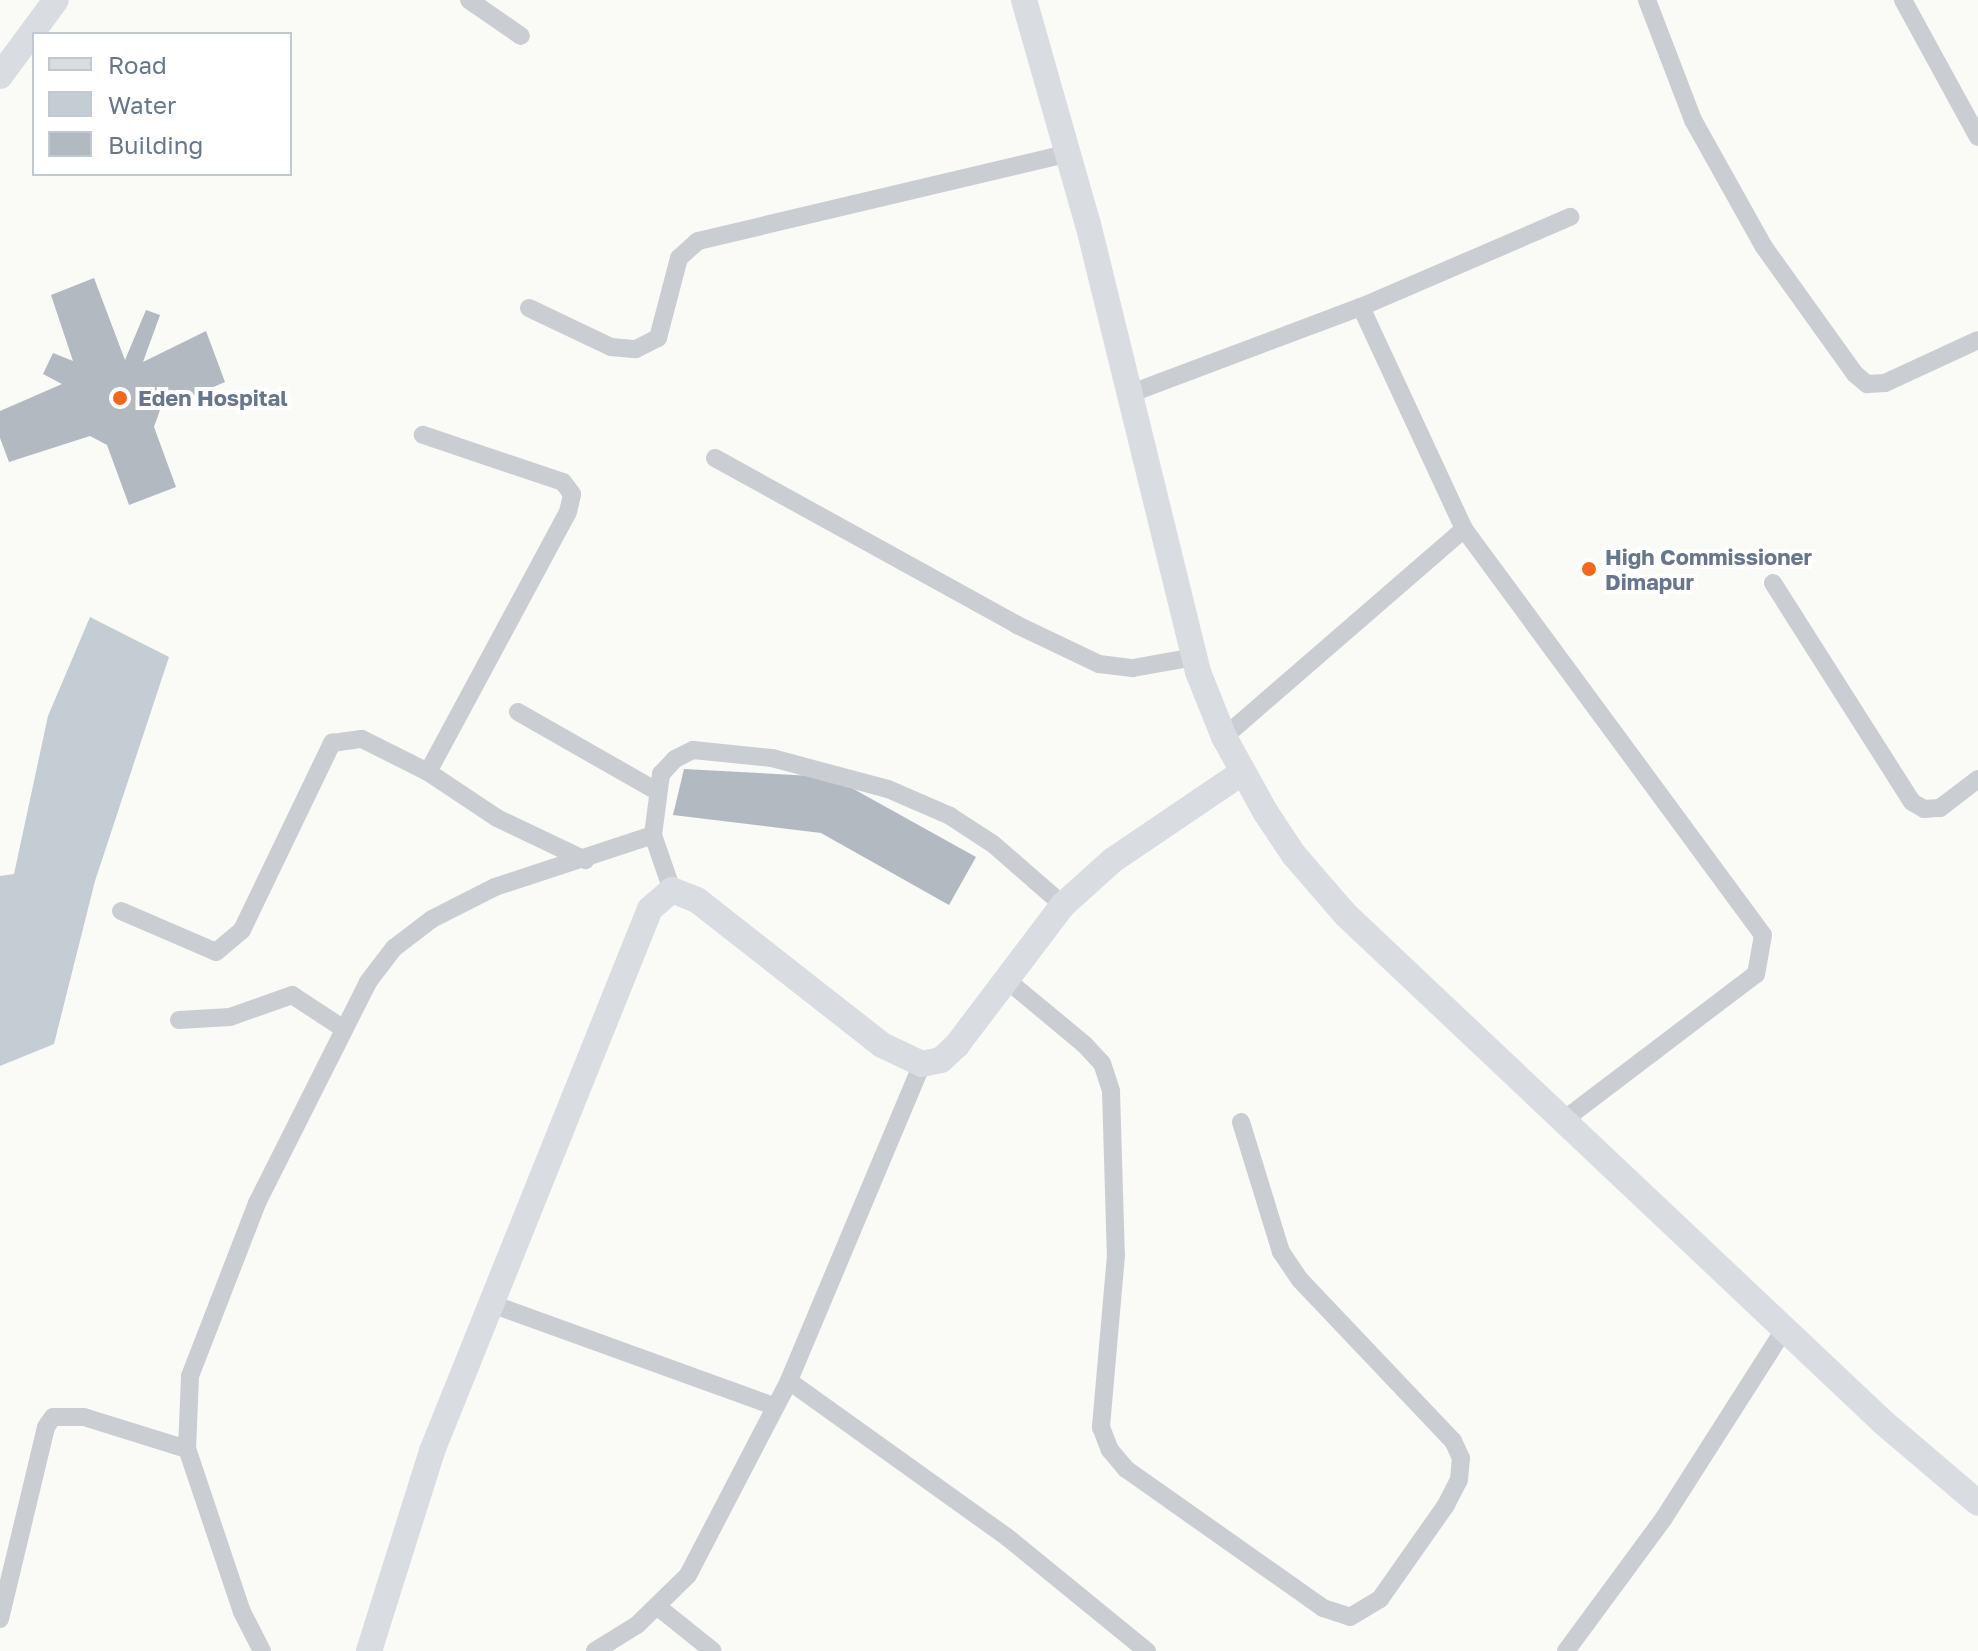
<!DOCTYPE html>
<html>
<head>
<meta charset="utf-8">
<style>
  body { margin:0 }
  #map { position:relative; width:1978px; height:1651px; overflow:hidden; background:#fafaf7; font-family:"Golos Text",sans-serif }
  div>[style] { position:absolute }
  .water>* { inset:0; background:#c3cdd3 }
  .building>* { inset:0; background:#b2b9c1 }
  .street>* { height:18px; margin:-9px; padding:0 9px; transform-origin:9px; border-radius:9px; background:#cacdd2 }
  .secondary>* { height:26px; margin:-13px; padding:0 13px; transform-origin:13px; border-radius:13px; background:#d9dde2 }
  .dots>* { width:22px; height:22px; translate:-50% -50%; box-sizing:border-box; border:4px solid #fff; border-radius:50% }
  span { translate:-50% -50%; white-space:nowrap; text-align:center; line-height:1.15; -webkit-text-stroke:8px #fff; paint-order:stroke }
  .poi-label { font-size:22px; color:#66768c; font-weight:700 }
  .left { translate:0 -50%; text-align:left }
  .legend { position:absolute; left:32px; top:32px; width:260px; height:144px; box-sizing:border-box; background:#fff; border:2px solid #c2c8d1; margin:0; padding:10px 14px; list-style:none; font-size:24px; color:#66768c }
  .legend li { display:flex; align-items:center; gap:16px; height:40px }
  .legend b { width:40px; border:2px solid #c2c8d1 }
</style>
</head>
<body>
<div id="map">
  <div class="water">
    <div style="clip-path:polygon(90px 617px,169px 657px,95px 881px,54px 1044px,0 1066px,0 876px,14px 874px,48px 716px)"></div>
  </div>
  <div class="building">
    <div style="clip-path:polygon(94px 278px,125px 360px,146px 310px,160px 315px,143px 362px,206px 331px,225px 382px,160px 410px,154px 427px,176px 487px,129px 505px,107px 445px,90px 436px,9px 462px,0 438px,0 411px,62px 384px,43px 374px,53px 353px,73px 361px,51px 295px)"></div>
    <div style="clip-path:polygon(684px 769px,832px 777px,976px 857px,949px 905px,821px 833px,673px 815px)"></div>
  </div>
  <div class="street">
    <div style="left:469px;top:0;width:63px;rotate:34.7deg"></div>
    <div style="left:1647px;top:0;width:129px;rotate:69deg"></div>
    <div style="left:1693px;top:120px;width:145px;rotate:60.8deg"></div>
    <div style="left:1764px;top:247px;width:156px;rotate:54.4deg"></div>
    <div style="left:1855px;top:374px;width:16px;rotate:40deg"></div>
    <div style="left:1867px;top:384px;width:18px;rotate:-3deg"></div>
    <div style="left:1885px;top:383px;width:102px;rotate:-24.8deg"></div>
    <div style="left:1903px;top:0;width:156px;rotate:61.3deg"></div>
    <div style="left:529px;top:308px;width:91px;rotate:25.4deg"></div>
    <div style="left:611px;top:347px;width:25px;rotate:5deg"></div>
    <div style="left:636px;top:349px;width:25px;rotate:-27deg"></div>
    <div style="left:658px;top:338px;width:83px;rotate:-75.3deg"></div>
    <div style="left:679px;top:258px;width:25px;rotate:-42deg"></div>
    <div style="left:698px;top:241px;width:379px;rotate:-13.3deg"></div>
    <div style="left:1129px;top:394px;width:248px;rotate:-20.6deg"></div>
    <div style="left:1361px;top:307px;width:228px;rotate:-23.3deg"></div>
    <div style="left:715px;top:458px;width:345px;rotate:28.9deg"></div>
    <div style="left:1017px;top:625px;width:91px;rotate:25.4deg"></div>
    <div style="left:1099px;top:664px;width:34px;rotate:7deg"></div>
    <div style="left:1133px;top:668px;width:62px;rotate:-10.2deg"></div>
    <div style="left:1464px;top:529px;width:504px;rotate:53.63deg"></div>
    <div style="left:1763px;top:935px;width:40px;rotate:100deg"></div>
    <div style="left:1756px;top:974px;width:241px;rotate:142.8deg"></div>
    <div style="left:1773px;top:583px;width:259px;rotate:57.6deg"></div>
    <div style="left:1912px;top:802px;width:14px;rotate:30deg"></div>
    <div style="left:1924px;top:809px;width:16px;rotate:-4deg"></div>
    <div style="left:1940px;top:808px;width:48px;rotate:-37.3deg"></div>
    <div style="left:518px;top:712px;width:161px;rotate:29.7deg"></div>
    <div style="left:1224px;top:737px;width:318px;rotate:-40.9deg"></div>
    <div style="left:1464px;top:529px;width:245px;rotate:-114.9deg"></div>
    <div style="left:428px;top:772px;width:83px;rotate:33.7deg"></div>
    <div style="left:497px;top:818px;width:98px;rotate:25.5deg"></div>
    <div style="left:672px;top:890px;width:58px;rotate:-109.1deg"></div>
    <div style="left:653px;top:835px;width:62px;rotate:-82.5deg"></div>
    <div style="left:661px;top:774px;width:21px;rotate:-47deg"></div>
    <div style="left:675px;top:759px;width:20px;rotate:-27deg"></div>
    <div style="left:693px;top:750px;width:79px;rotate:5.8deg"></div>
    <div style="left:772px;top:758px;width:120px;rotate:15deg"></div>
    <div style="left:888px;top:789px;width:68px;rotate:23.5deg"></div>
    <div style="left:950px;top:816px;width:51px;rotate:33.1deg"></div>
    <div style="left:993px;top:844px;width:93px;rotate:41.1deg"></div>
    <div style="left:121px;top:911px;width:103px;rotate:23.3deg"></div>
    <div style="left:216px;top:952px;width:34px;rotate:-40deg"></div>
    <div style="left:242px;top:930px;width:208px;rotate:-64.3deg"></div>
    <div style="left:332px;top:743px;width:30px;rotate:-8deg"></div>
    <div style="left:362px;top:739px;width:74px;rotate:26.6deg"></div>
    <div style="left:428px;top:772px;width:295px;rotate:-61.7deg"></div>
    <div style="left:568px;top:512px;width:18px;rotate:-77deg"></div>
    <div style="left:572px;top:494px;width:15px;rotate:-127deg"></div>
    <div style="left:563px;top:482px;width:148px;rotate:-161.4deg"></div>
    <div style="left:1008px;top:981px;width:99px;rotate:39.7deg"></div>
    <div style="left:1084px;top:1044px;width:26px;rotate:47deg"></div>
    <div style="left:1102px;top:1063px;width:29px;rotate:72deg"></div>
    <div style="left:1111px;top:1091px;width:164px;rotate:88.3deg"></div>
    <div style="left:1116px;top:1255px;width:173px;rotate:95deg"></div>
    <div style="left:1101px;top:1427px;width:25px;rotate:69deg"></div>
    <div style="left:1110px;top:1450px;width:25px;rotate:50deg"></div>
    <div style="left:1126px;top:1469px;width:241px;rotate:35.2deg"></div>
    <div style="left:1323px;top:1608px;width:28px;rotate:18deg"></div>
    <div style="left:1350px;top:1617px;width:35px;rotate:-31deg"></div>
    <div style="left:1380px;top:1599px;width:115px;rotate:-54.9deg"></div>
    <div style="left:1446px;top:1505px;width:28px;rotate:-63deg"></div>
    <div style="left:1459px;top:1480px;width:22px;rotate:-85deg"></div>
    <div style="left:1461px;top:1458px;width:19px;rotate:-115deg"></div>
    <div style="left:1453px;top:1441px;width:222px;rotate:-133.5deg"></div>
    <div style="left:1300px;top:1280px;width:34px;rotate:-124deg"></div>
    <div style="left:1281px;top:1252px;width:136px;rotate:-107.1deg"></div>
    <div style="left:179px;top:1020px;width:51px;rotate:-3.4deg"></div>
    <div style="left:230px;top:1017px;width:66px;rotate:-19.5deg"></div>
    <div style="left:292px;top:995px;width:62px;rotate:33.2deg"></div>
    <div style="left:922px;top:1064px;width:344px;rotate:112.8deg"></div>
    <div style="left:789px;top:1381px;width:268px;rotate:35.6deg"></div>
    <div style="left:1007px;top:1537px;width:181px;rotate:39.2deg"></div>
    <div style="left:489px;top:1303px;width:303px;rotate:19.9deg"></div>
    <div style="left:658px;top:1607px;width:70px;rotate:38.7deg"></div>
    <div style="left:0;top:1619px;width:197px;rotate:-76.5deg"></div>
    <div style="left:46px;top:1427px;width:12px;rotate:-55deg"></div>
    <div style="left:53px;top:1417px;width:31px"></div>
    <div style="left:84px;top:1417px;width:108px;rotate:17.3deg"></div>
    <div style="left:262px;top:1651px;width:44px;rotate:-117.1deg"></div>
    <div style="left:242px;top:1612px;width:172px;rotate:-108.6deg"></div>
    <div style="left:187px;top:1449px;width:73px;rotate:-87.6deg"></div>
    <div style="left:190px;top:1376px;width:186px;rotate:-68.8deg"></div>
    <div style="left:257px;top:1203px;width:247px;rotate:-63.3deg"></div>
    <div style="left:368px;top:982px;width:43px;rotate:-52.6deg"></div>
    <div style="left:394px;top:948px;width:48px;rotate:-37.3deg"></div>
    <div style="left:432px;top:919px;width:71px;rotate:-26.9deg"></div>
    <div style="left:495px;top:887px;width:166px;rotate:-18.2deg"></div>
    <div style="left:595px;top:1651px;width:49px;rotate:-31.8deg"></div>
    <div style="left:637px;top:1625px;width:71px;rotate:-44.4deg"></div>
    <div style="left:688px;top:1575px;width:219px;rotate:-62.5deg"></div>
    <div style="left:1566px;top:1651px;width:165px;rotate:-53.6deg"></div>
    <div style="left:1664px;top:1518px;width:225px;rotate:-57.5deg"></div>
  </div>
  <div class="secondary">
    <div style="left:1024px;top:0;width:233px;rotate:74.1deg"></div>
    <div style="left:1088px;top:224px;width:461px;rotate:76.2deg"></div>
    <div style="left:1198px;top:672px;width:70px;rotate:68.2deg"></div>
    <div style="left:1224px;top:737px;width:87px;rotate:61.1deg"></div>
    <div style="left:1266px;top:813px;width:50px;rotate:56.3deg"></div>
    <div style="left:1294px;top:855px;width:79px;rotate:49.1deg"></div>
    <div style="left:1346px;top:915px;width:740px;rotate:43.36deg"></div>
    <div style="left:1884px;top:1423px;width:123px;rotate:40.4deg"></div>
    <div style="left:0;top:76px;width:94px;rotate:-53.6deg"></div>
    <div style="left:369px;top:1651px;width:210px;rotate:-72.5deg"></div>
    <div style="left:432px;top:1451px;width:584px;rotate:-68.09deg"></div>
    <div style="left:650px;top:909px;width:29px;rotate:-41deg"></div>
    <div style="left:672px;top:890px;width:27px;rotate:22deg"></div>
    <div style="left:697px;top:900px;width:235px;rotate:38.1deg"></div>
    <div style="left:882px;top:1045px;width:44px;rotate:25.4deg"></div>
    <div style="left:922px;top:1064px;width:19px;rotate:-12deg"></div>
    <div style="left:941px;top:1060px;width:22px;rotate:-43deg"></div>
    <div style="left:957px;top:1045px;width:176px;rotate:-52.9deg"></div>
    <div style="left:1063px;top:905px;width:67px;rotate:-42deg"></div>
    <div style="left:1113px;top:860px;width:157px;rotate:-34.1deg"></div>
  </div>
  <div class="dots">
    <div style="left:120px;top:398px;background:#f4681d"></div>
    <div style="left:1589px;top:569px;background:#f4681d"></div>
  </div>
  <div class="poi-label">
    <span class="left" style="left:138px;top:398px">Eden Hospital</span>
    <span class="left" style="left:1605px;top:569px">High Commissioner<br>Dimapur</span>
  </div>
  <ul class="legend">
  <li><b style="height:10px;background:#d9dde2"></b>Road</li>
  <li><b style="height:22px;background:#c3cdd3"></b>Water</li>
  <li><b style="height:22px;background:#b2b9c1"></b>Building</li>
  </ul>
</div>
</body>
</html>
